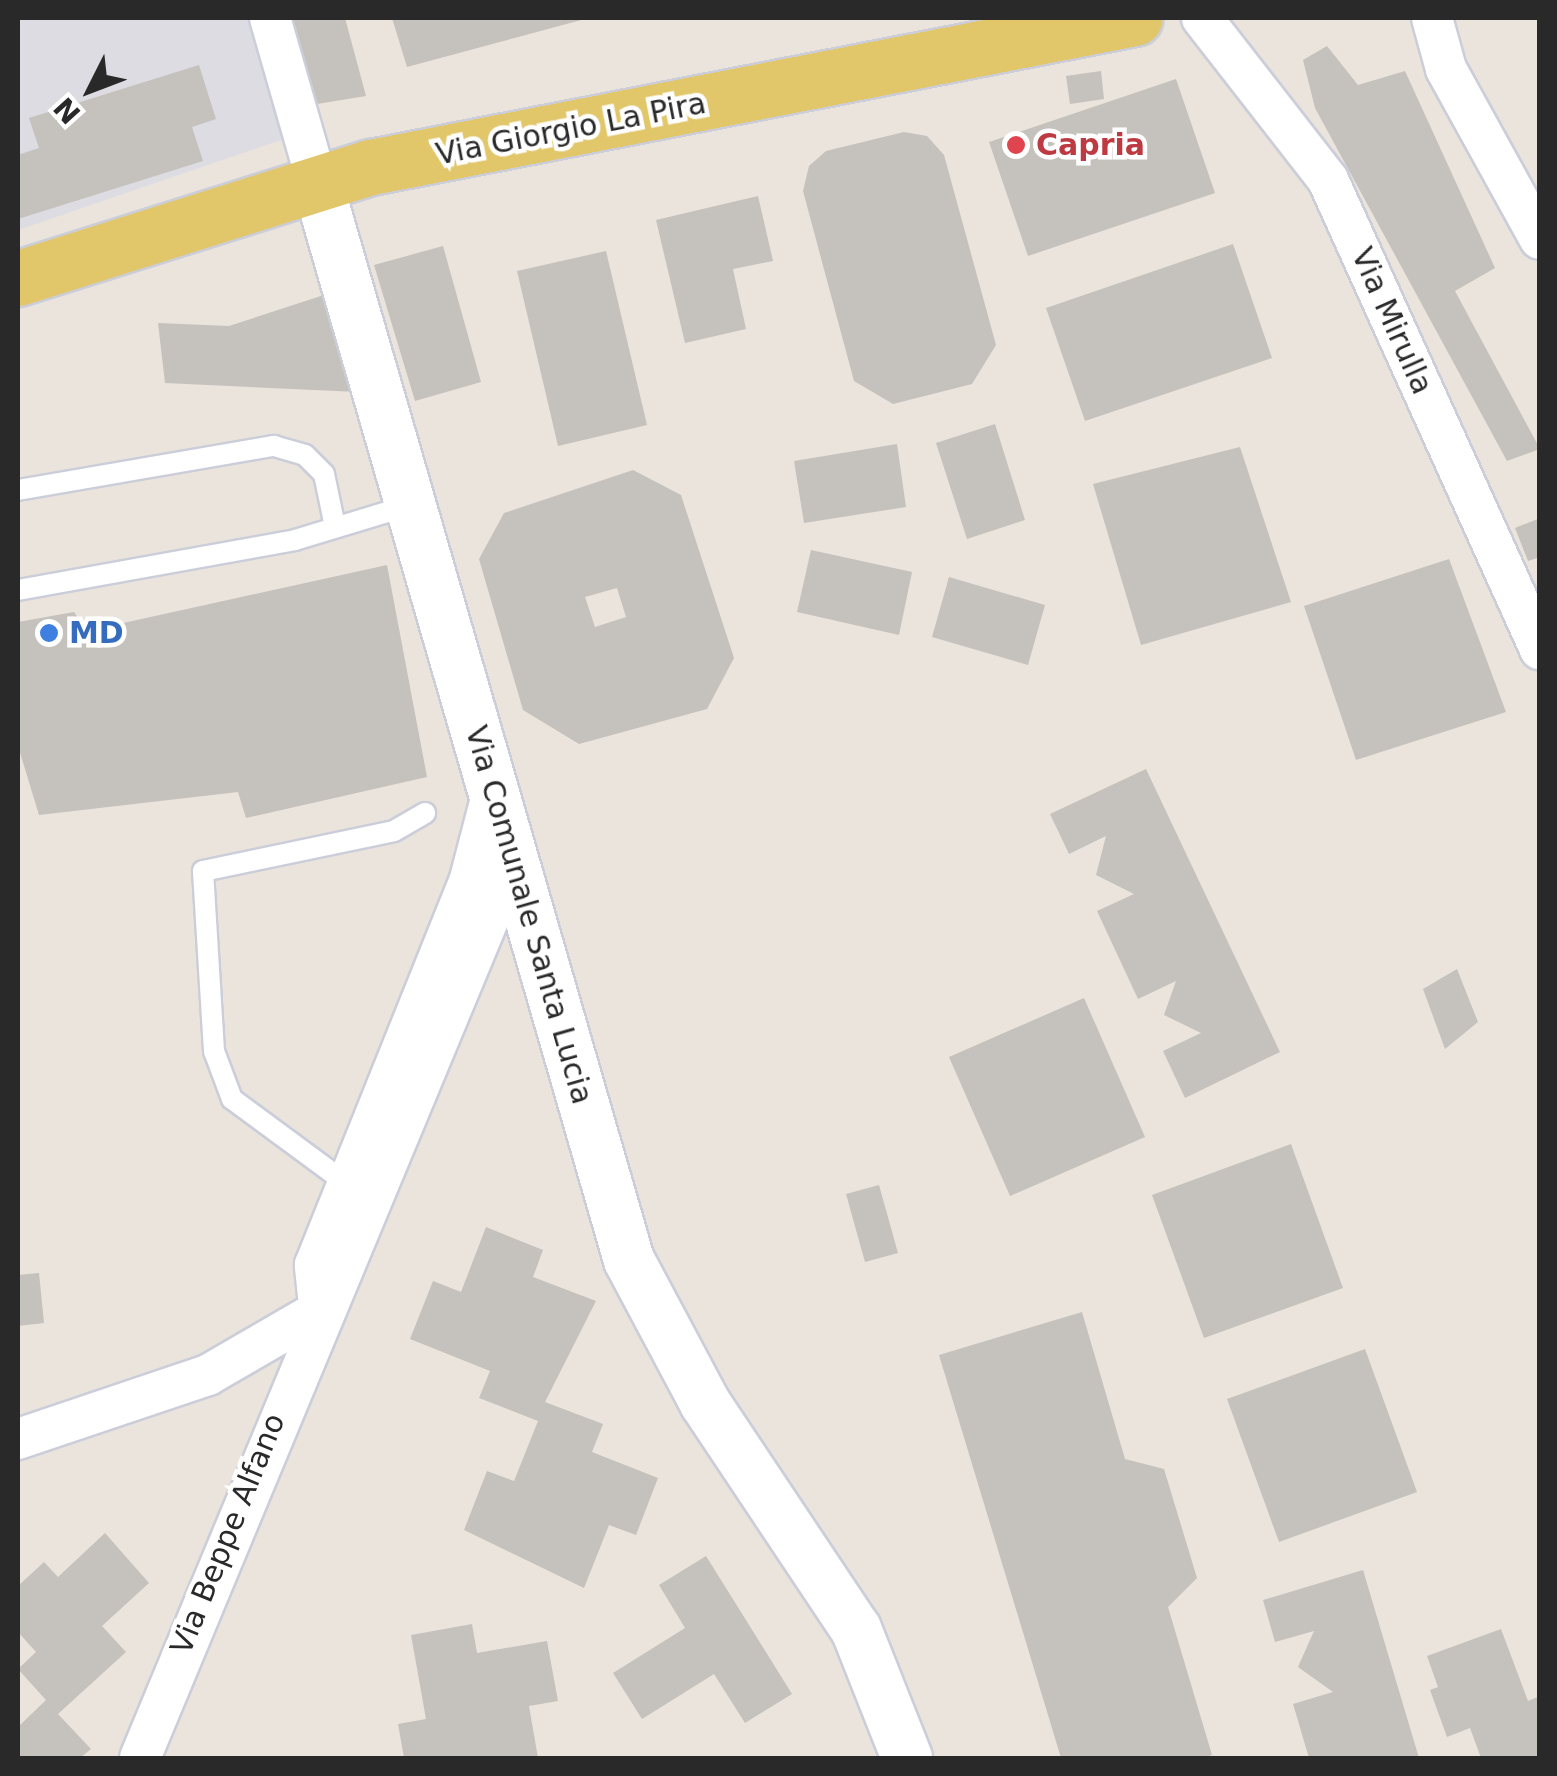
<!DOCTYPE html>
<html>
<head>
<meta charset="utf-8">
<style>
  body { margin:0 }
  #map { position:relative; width:1557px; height:1776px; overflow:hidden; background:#eae4dc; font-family:"DejaVu Sans",sans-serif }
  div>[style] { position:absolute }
  .industrial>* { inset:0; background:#dedce3 }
  .building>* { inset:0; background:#c5c1bc }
  .roads { filter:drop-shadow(2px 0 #cbced9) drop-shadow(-2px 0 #cbced9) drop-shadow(0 2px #cbced9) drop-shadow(0 -2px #cbced9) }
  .service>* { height:20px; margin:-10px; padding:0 10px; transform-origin:10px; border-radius:10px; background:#fff }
  .minor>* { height:40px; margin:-20px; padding:0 20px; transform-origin:20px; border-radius:20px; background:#fff }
  .tertiary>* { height:50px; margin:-25px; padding:0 25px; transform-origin:25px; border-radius:25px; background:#fff }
  .primary>* { height:55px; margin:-27.5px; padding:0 27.5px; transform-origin:27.5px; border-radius:27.5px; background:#e1c66a }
  .dots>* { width:28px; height:28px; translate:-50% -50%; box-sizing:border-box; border:5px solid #fff; border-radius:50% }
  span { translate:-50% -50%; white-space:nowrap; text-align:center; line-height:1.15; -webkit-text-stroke:9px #fff; paint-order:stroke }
  .street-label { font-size:30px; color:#292929 }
  .health-label { font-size:30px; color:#be3a42; font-weight:700 }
  .left { translate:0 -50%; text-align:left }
  .shop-label { font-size:30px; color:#366cbe; font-weight:700 }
  .frame { position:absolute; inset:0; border:20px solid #292929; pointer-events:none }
  .north { position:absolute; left:40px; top:40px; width:100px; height:100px; -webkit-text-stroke:8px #fff; paint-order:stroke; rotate:228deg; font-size:28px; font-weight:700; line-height:40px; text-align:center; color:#292929 }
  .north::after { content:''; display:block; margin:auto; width:35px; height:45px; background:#292929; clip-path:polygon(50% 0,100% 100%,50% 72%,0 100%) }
</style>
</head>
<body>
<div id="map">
  <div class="industrial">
    <div style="clip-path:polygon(18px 18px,255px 18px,287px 138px,18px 230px)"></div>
  </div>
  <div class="building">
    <div style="clip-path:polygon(290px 18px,345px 18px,366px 96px,317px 104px)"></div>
    <div style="clip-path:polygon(392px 18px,585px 18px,585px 19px,407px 67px)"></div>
    <div style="clip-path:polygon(1327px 46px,1358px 85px,1405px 71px,1495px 268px,1455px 291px,1540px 449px,1507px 461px,1315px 108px,1303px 60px)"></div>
    <div style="clip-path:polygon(199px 65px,216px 119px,192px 127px,203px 161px,18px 219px,18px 155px,39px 148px,29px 118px)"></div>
    <div style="clip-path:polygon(1101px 71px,1104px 99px,1070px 104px,1066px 76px)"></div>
    <div style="clip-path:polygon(1176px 79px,1215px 193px,1028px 256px,989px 142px)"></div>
    <div style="clip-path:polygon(904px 132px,927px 136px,944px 155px,996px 345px,972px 384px,893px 404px,854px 381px,803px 191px,809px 166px,826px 151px)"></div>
    <div style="clip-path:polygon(758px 196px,773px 261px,733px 269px,746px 329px,685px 343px,656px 220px)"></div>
    <div style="clip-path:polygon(1233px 244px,1272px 358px,1085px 421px,1046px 308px)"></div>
    <div style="clip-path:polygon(443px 246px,481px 382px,415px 401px,374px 265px)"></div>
    <div style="clip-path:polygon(606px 251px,647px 425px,558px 446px,517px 271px)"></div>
    <div style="clip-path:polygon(324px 295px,358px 392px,165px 383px,158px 323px,229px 326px)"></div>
    <div style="clip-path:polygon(995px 424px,1025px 520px,967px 539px,936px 443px)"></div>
    <div style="clip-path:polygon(897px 444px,906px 507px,804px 523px,794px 461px)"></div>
    <div style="clip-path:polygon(1240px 447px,1291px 602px,1141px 645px,1093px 484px)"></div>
    <div style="clip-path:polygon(evenodd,633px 470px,681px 495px,734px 658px,707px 709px,579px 744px,523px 710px,479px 559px,504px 513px,633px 470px,617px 588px,626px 617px,595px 627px,585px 597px,617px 588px)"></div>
    <div style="clip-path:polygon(1540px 518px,1540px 557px,1528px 561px,1515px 528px)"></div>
    <div style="clip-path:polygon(811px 550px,912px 572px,899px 635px,797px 612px)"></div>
    <div style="clip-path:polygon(1449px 559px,1506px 712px,1356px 760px,1304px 606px)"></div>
    <div style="clip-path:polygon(387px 565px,427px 777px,246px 818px,238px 792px,39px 815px,18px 746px,18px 622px,74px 612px,87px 631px)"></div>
    <div style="clip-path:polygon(949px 577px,1045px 605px,1028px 665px,932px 637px)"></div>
    <div style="clip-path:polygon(1146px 769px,1280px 1052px,1185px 1098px,1163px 1051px,1201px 1033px,1164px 1015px,1176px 981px,1138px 999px,1097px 911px,1134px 894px,1096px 875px,1106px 836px,1069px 854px,1050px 814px)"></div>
    <div style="clip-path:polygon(1457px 969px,1478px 1022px,1445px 1049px,1423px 989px)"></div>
    <div style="clip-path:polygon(1084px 998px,1145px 1137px,1010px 1196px,949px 1057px)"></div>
    <div style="clip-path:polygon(1291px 1144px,1343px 1288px,1204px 1338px,1152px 1195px)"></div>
    <div style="clip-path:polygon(879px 1185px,898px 1253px,865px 1262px,846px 1194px)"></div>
    <div style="clip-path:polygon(486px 1227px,543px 1250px,533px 1277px,596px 1301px,545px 1402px,603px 1424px,592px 1452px,658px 1478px,636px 1535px,609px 1525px,584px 1588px,464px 1530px,487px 1471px,514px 1481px,538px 1421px,479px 1398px,490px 1371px,410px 1339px,433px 1281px,461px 1292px)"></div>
    <div style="clip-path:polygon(39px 1273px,44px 1323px,18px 1326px,18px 1275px)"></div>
    <div style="clip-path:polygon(1082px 1312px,1125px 1459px,1164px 1469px,1197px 1578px,1168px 1607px,1212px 1755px,1201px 1758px,1061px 1758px,939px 1355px)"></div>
    <div style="clip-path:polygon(1365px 1349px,1417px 1492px,1279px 1542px,1227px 1399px)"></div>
    <div style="clip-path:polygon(105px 1533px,149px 1583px,102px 1626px,126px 1652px,58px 1714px,91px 1749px,80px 1758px,18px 1758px,18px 1727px,46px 1700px,18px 1669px,36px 1652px,18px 1632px,18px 1586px,44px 1562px,58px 1577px)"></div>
    <div style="clip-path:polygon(706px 1556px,792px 1694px,745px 1723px,714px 1674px,642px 1719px,613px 1673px,685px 1628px,659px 1585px)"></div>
    <div style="clip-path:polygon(1363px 1570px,1419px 1758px,1309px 1758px,1293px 1704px,1333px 1692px,1298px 1667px,1314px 1631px,1275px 1642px,1263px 1600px)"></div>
    <div style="clip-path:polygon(472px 1624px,477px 1653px,547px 1641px,558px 1701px,529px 1706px,538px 1758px,404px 1758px,398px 1724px,426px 1719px,411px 1635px)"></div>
    <div style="clip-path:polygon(1501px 1629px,1528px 1701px,1540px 1696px,1540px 1758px,1481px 1758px,1470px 1728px,1447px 1737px,1430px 1690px,1438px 1687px,1427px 1656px)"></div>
  </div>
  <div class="roads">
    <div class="service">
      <div style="left:18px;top:490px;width:260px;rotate:-9.8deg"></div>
      <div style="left:274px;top:446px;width:32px;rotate:16deg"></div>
      <div style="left:305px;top:455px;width:27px;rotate:45deg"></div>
      <div style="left:324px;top:474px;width:49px;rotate:78.2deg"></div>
      <div style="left:18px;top:590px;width:281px;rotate:-10.2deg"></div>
      <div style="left:295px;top:540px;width:120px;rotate:-16.9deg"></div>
      <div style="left:346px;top:1183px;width:142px;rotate:-143.6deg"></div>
      <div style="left:232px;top:1099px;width:51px;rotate:-110.6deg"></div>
      <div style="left:214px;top:1051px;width:180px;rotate:-93.5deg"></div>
      <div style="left:203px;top:871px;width:195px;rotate:-11.8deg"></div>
      <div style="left:394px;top:831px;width:36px;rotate:-30deg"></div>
    </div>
    <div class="minor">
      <div style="left:270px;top:18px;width:171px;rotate:74deg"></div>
      <div style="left:1202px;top:18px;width:205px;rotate:52.1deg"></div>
      <div style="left:1328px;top:180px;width:515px;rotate:65.68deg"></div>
      <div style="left:1432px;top:18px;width:53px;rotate:74.6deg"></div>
      <div style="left:1446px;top:69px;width:194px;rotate:61.1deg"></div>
      <div style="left:318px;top:1296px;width:31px;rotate:-96deg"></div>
      <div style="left:315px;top:1265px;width:416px;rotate:-68.1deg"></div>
      <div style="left:470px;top:879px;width:95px;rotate:-75.4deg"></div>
      <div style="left:18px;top:1439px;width:200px;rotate:-18.6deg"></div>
      <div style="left:208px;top:1375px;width:129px;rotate:-30.1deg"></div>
      <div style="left:140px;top:1758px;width:972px;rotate:-67.44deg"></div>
    </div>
    <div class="tertiary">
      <div style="left:317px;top:182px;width:1122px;rotate:73.86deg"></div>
      <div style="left:629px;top:1260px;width:162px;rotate:62deg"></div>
      <div style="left:705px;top:1403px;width:272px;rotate:56.3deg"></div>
      <div style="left:856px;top:1629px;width:139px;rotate:68.4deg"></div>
    </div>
    <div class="primary">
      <div style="left:18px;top:278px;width:370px;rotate:-17.5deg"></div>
      <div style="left:371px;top:167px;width:778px;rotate:-11.04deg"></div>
    </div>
  </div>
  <div class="dots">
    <div style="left:1016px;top:145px;background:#e0444e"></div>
    <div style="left:49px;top:633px;background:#3f7fe0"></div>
  </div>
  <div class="street-label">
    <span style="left:571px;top:129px;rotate:-11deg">Via Giorgio La Pira</span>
    <span style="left:1392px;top:321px;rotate:66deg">Via Mirulla</span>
    <span style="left:529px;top:915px;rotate:74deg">Via Comunale Santa Lucia</span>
    <span style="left:228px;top:1534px;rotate:-68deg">Via Beppe Alfano</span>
  </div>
  <div class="health-label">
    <span class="left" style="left:1036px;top:145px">Capria</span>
  </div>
  <div class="shop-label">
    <span class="left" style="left:69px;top:633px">MD</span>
  </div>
  <div class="frame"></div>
  <div class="north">N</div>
</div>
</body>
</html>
